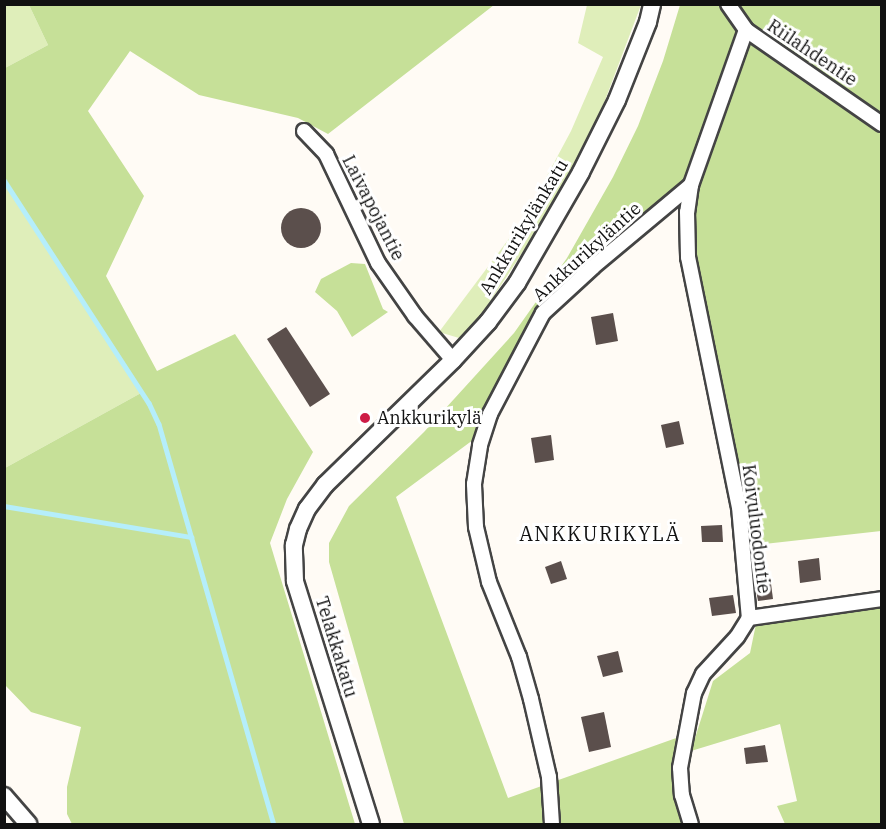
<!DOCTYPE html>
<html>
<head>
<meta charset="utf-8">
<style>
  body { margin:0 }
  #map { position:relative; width:886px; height:829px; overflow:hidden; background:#fffbf5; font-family:"IBM Plex Serif",serif }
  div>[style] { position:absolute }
  .green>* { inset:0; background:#dfeeba }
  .forest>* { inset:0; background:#c6e098 }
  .stream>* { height:4.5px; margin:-2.25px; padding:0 2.25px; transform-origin:2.25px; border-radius:2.25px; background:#b5eefb }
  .building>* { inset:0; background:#5b4f4c }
  .round { border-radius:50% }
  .roads { filter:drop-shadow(2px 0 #444) drop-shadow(-2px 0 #444) drop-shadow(0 2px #444) drop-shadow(0 -2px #444) }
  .minor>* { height:14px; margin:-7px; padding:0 7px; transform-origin:7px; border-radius:7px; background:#fff }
  .tertiary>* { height:16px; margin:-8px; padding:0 8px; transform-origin:8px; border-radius:8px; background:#fff }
  .dots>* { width:16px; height:16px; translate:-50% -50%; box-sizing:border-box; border:3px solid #fff; border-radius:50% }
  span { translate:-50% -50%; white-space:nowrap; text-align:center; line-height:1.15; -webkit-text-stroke:6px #fff; paint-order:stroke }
  .street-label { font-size:18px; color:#111 }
  .poi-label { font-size:18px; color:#111 }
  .left { translate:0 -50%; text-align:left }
  .neighbourhood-label { font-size:20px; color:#111; letter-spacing:1.5px }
  .frame { position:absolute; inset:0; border:6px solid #111; pointer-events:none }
</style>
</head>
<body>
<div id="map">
  <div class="green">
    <div style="clip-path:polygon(5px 5px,29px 5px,48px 45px,5px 68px)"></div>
    <div style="clip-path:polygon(587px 5px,641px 5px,601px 111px,551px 209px,482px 314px,459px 338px,439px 332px,511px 236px,533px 202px,571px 131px,603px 57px,578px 43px)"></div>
    <div style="clip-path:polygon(4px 181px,141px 393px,5px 468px,4px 468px)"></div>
  </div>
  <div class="forest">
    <div style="clip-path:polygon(29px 5px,494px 5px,328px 134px,298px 118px,199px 95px,130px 51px,88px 111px,144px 196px,106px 276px,157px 371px,235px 334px,313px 452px,287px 499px,270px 543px,355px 824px,72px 824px,67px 814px,67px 787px,81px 727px,31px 712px,5px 685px,5px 468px,141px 393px,5px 181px,5px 68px,48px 45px)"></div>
    <div style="clip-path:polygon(680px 5px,881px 5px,881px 531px,746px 546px,693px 244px,697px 194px,678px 193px,539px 314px,520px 341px,494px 389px,477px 437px,396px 497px,508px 798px,679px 737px,687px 824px,404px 824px,329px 562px,329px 543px,349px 506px,424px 432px,514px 333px,567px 258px,613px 177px,638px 126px,663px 61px)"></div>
    <div style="clip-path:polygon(351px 263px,365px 264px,383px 309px,388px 312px,352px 337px,337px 311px,315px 292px,321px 279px)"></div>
    <div style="clip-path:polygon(881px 608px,881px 824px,785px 824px,777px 806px,797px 801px,780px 724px,691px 751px,713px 681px,750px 653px,756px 624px)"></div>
  </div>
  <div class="stream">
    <div style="left:4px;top:180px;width:266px;rotate:57deg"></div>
    <div style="left:149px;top:403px;width:23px;rotate:65deg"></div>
    <div style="left:159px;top:424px;width:416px;rotate:74deg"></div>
    <div style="left:4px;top:506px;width:190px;rotate:9.4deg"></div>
  </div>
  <div class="building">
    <div class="round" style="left:281px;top:208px;width:40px;height:40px"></div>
    <div style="clip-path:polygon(613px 313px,618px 341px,596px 345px,591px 317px)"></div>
    <div style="clip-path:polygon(286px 327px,330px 394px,310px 407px,267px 339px)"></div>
    <div style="clip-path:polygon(679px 421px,684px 444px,666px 448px,661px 425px)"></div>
    <div style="clip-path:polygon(551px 435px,554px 460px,535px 463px,531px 438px)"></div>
    <div style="clip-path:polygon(722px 525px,723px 542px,702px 542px,701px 526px)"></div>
    <div style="clip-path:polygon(819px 558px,821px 580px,800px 583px,798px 561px)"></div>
    <div style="clip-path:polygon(561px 561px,567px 579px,551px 584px,545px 567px)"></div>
    <div style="clip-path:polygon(770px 576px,773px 599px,758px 601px,754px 579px)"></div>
    <div style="clip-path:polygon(733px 595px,736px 613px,712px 616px,709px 598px)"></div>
    <div style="clip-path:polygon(618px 651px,623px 672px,603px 677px,597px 656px)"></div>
    <div style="clip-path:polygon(604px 712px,611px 747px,589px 752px,581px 717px)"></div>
    <div style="clip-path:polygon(765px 745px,768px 762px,746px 764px,744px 748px)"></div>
  </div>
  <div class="roads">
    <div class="minor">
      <div style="left:728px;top:4px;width:32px;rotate:55deg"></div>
      <div style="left:746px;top:30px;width:165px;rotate:34.7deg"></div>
      <div style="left:304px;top:131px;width:32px;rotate:46deg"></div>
      <div style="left:326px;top:154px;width:121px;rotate:64.5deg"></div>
      <div style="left:378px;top:263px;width:65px;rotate:55.1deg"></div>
      <div style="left:415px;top:316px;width:58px;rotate:49.2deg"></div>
      <div style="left:691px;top:185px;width:27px;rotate:98deg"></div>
      <div style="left:687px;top:212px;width:45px;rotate:88.7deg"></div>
      <div style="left:688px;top:257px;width:255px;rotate:78.5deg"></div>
      <div style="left:739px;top:507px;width:111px;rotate:84.9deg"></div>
      <div style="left:749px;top:618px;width:22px;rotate:122deg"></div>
      <div style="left:737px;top:637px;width:50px;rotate:132.6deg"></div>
      <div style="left:703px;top:674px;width:21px;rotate:115deg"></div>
      <div style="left:694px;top:693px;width:76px;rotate:100.6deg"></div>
      <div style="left:680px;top:768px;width:27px;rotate:86deg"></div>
      <div style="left:682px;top:795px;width:30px;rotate:73deg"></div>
      <div style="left:749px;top:618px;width:134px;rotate:-8.1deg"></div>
      <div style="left:552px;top:824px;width:47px;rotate:-93.7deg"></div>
      <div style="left:549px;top:777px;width:80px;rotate:-103deg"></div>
      <div style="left:531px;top:699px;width:44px;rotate:-105.9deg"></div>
      <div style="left:519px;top:657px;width:81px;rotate:-111.8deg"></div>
      <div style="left:489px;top:582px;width:57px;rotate:-103.3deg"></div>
      <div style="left:476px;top:527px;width:43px;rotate:-92.7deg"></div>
      <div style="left:474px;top:484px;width:39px;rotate:-81deg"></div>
      <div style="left:480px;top:445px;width:33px;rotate:-72deg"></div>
      <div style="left:490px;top:414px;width:114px;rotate:-62.3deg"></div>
      <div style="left:543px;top:313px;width:68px;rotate:-42.6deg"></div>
      <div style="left:593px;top:267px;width:128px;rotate:-39.9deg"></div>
      <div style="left:691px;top:185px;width:164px;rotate:-70.5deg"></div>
    </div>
    <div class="tertiary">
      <div style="left:4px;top:796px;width:37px;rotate:49deg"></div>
      <div style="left:371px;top:824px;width:255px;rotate:-107.4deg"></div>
      <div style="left:295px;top:581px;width:36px;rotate:-92deg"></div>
      <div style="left:294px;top:545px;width:16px;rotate:-76deg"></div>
      <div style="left:298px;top:529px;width:22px;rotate:-66deg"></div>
      <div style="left:307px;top:509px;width:30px;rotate:-53deg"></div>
      <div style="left:325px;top:485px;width:179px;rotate:-44.3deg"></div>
      <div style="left:453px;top:360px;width:52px;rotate:-47.4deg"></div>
      <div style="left:488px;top:322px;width:49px;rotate:-53.4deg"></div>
      <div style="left:517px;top:283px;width:128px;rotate:-60deg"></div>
      <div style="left:581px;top:172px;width:80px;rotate:-63.4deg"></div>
      <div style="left:617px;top:100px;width:84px;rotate:-68.3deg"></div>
      <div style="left:648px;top:22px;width:18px;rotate:-77deg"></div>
    </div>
  </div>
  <div class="dots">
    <div style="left:365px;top:418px;background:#cd1c47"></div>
  </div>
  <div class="street-label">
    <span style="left:812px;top:53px;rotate:34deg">Riilahdentie</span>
    <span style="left:373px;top:208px;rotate:63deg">Laivapojantie</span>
    <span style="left:524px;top:227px;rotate:-59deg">Ankkurikylänkatu</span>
    <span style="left:587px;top:252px;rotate:-42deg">Ankkurikyläntie</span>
    <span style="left:756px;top:529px;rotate:83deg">Koivuluodontie</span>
    <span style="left:336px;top:647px;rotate:73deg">Telakkakatu</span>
  </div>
  <div class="poi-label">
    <span class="left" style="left:377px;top:418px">Ankkurikylä</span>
  </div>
  <div class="neighbourhood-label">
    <span style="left:600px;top:533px">ANKKURIKYLÄ</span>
  </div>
  <div class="frame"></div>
</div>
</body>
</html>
